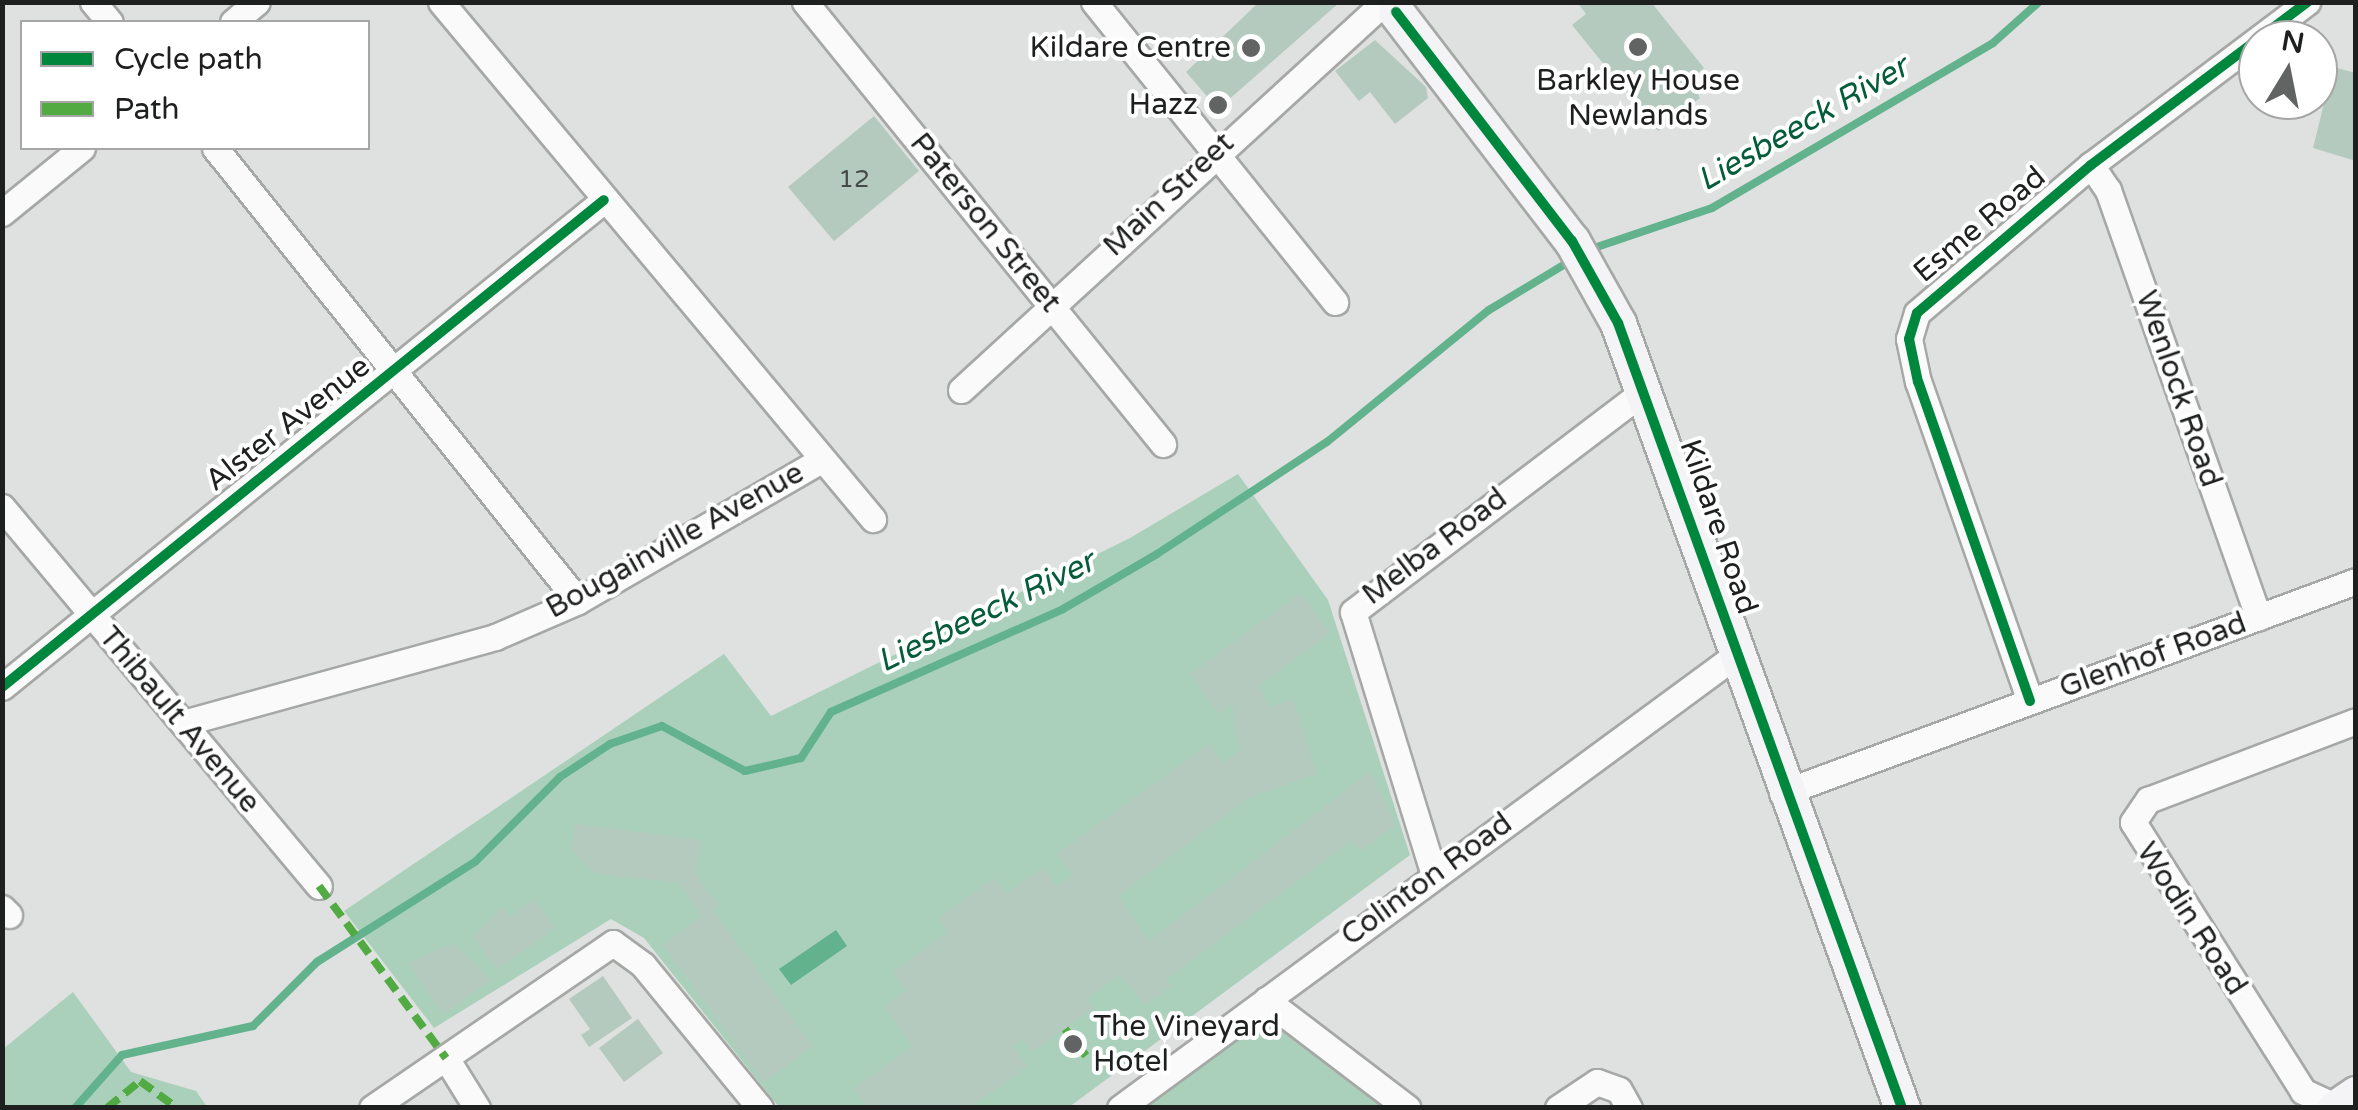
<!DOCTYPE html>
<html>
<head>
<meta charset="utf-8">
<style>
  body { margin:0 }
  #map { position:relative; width:2358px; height:1110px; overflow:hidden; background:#dee1df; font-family:"Varela Round",sans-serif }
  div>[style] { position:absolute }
  .green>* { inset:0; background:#aad0bb }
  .water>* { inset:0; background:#63b28e }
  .stream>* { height:8px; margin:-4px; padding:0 4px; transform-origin:4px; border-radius:4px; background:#63b28e }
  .building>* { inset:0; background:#b4cabf }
  .roads { filter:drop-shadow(2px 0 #a6a8a6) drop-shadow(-2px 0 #a6a8a6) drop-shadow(0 2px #a6a8a6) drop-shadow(0 -2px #a6a8a6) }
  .street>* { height:25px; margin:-12.5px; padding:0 12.5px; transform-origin:12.5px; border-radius:12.5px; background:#fafafa }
  .secondary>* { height:35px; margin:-17.5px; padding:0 17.5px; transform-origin:17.5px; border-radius:17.5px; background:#f4f3f6 }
  .quiet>* { height:8px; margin-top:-4px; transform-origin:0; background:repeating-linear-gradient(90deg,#52aa43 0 15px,transparent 0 23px) }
  .cycleway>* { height:10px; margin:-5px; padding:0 5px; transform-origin:5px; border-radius:5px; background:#00873e }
  .dots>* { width:28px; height:28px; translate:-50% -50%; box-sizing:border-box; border:5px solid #fff; border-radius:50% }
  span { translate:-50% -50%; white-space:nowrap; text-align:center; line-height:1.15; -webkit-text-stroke:8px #fff; paint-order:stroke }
  .number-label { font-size:25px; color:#444a47 }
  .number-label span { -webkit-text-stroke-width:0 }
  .poi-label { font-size:30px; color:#1e201f }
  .right { translate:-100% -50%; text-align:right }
  .left { translate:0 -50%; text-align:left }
  .street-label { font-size:30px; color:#1e201f }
  .water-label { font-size:32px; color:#055c3a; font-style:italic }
  .frame { position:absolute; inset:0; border:5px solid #1e201f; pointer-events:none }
  .legend { position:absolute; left:20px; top:20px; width:350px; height:130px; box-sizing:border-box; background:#fff; border:2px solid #a5a6a5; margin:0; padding:12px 18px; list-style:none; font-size:30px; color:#1e201f }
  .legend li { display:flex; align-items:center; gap:20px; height:50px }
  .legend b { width:50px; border:2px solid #a5a6a5 }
  .north { position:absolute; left:2238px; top:20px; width:100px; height:100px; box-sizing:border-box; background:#fff; border:2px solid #a5a6a5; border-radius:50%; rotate:10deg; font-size:28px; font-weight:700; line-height:40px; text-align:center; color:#1e201f }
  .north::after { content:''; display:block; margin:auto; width:35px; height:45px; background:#616462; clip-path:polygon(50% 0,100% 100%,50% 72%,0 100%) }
</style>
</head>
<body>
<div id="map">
  <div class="green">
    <div style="clip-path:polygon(1238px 474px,1328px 600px,1410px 855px,1069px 1107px,779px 1107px,644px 938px,611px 919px,434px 1028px,344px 911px,724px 654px,771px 716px,1130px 538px)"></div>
    <div style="clip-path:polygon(73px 992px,131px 1072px,196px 1091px,207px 1107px,3px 1107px,3px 1049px)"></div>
    <div style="clip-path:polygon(1266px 1000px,1408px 1108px,1121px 1108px)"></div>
  </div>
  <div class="water">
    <div style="clip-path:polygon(836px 930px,847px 946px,791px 985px,779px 969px)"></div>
  </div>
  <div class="stream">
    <div style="left:1588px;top:250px;width:131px;rotate:-18.7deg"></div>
    <div style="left:1712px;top:208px;width:326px;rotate:-30.4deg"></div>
    <div style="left:1993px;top:43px;width:62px;rotate:-41.7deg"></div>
    <div style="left:75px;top:1108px;width:71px;rotate:-48.4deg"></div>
    <div style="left:122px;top:1055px;width:134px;rotate:-12.5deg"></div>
    <div style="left:253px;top:1026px;width:91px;rotate:-45deg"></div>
    <div style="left:317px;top:962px;width:188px;rotate:-32.4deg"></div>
    <div style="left:476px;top:861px;width:119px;rotate:-45deg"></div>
    <div style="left:560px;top:777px;width:60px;rotate:-33.4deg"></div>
    <div style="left:610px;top:744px;width:55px;rotate:-19.1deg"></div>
    <div style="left:662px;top:726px;width:94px;rotate:28.5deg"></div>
    <div style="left:745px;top:771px;width:57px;rotate:-13.1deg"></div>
    <div style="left:801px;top:758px;width:55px;rotate:-56.9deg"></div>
    <div style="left:831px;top:712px;width:254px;rotate:-23.9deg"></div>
    <div style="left:1063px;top:609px;width:109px;rotate:-30.3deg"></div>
    <div style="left:1157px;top:554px;width:204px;rotate:-33.4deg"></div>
    <div style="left:1327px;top:442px;width:209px;rotate:-39.2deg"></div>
    <div style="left:1489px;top:310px;width:97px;rotate:-31.1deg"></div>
  </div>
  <div class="building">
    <div style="clip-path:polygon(1259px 2px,1340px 2px,1218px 109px,1186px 72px)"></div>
    <div style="clip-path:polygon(1577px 2px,1651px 2px,1704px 68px,1691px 79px,1700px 98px,1658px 131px,1572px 25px,1586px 14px)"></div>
    <div style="clip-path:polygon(1375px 40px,1426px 87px,1428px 98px,1395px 124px,1370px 92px,1359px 101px,1335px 71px)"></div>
    <div style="clip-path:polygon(2333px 67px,2356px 73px,2356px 161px,2313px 148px)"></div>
    <div style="clip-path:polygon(874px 116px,919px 171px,834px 241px,788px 187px)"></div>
    <div style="clip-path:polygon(1301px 593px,1330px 633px,1259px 685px,1269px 707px,1293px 699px,1317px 774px,1248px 798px,1118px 896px,1149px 941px,1370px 772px,1395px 825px,1362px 850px,1350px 841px,1166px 979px,1171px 987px,1145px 1005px,1120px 974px,1087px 998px,1094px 1008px,1032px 1052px,1023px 1039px,1013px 1046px,1028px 1066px,970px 1108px,868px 1108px,854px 1088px,913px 1046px,884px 1006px,906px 990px,893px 972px,948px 932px,939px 918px,994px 878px,1006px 894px,1043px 867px,1057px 887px,1073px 875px,1057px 854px,1209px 744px,1223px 763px,1240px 751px,1232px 704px,1219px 714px,1190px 674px)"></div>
    <div style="clip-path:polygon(575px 824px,701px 840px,696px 874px,719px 905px,712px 909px,813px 1046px,764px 1083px,663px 945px,702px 916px,679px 883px,593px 873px,572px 849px)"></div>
    <div style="clip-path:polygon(534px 899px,555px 928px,497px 970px,473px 937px,502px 907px,509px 917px)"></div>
    <div style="clip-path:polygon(454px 943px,491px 980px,444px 1014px,409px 963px)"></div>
    <div style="clip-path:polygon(603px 976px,632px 1018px,589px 1047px,581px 1035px,590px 1029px,569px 999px)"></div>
    <div style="clip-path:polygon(638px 1019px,663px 1053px,624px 1082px,599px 1048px)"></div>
  </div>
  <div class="roads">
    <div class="street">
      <div style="left:93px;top:2px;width:26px;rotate:50deg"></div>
      <div style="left:441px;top:2px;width:674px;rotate:50.12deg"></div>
      <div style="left:805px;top:2px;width:569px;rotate:50.99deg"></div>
      <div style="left:1094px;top:2px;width:385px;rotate:51.2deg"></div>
      <div style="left:233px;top:22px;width:31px;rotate:-40deg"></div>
      <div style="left:215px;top:148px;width:580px;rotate:51.29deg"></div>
      <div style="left:2091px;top:165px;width:30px;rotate:56deg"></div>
      <div style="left:2108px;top:190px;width:453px;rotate:70.6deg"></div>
      <div style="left:2px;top:213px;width:103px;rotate:-39.1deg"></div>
      <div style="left:961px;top:390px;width:570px;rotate:-42.51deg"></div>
      <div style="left:2px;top:507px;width:494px;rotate:50.1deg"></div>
      <div style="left:2px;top:687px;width:774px;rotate:-38.97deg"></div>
      <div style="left:2030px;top:701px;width:338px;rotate:-109.3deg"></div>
      <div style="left:1918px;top:382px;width:44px;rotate:-101.8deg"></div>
      <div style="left:1909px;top:339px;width:27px;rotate:-73deg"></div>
      <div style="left:1917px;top:313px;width:228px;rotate:-40.4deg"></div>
      <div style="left:2091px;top:165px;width:271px;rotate:-37deg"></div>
      <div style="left:183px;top:723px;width:324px;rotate:-15.4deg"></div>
      <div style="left:495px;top:637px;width:90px;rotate:-23.4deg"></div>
      <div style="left:578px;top:601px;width:281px;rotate:-30.1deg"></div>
      <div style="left:1782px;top:793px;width:612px;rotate:-20.27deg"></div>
      <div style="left:1434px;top:875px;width:275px;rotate:-107.1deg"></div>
      <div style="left:1353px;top:612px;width:365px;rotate:-37.2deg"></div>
      <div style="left:2px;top:908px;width:10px;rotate:45deg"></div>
      <div style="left:1266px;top:1000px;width:178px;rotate:37.3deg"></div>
      <div style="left:446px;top:1058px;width:59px;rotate:58.2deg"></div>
      <div style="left:372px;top:1108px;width:292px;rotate:-34.4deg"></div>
      <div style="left:613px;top:943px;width:37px;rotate:36deg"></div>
      <div style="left:643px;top:965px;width:185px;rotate:50.7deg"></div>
      <div style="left:1120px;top:1108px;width:765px;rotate:-36.33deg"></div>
      <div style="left:1558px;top:1108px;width:47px;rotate:-33.7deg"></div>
      <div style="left:1597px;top:1082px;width:23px;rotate:20deg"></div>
      <div style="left:1619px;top:1090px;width:21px;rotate:61deg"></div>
      <div style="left:2339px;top:1108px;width:40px;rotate:-155deg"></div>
      <div style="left:2303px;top:1091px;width:318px;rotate:-122.3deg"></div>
      <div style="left:2133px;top:822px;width:27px;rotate:-56deg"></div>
      <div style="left:2148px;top:800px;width:222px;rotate:-20.8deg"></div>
    </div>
    <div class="secondary">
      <div style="left:1396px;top:12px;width:289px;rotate:52.5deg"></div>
      <div style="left:1572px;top:241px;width:94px;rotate:60.7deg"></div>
      <div style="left:1618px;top:323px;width:835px;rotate:70.11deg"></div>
      <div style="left:2335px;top:1108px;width:25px;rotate:-34deg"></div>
    </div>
  </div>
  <div class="quiet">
    <div style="left:319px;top:886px;width:214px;rotate:53.6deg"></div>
    <div style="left:1065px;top:1029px;width:34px;rotate:52deg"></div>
    <div style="left:107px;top:1108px;width:43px;rotate:-39.3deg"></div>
    <div style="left:140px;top:1081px;width:46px;rotate:36.1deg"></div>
  </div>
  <div class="cycleway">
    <div style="left:1396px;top:12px;width:289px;rotate:52.5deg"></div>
    <div style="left:1572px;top:241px;width:94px;rotate:60.7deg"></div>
    <div style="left:1618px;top:323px;width:835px;rotate:70.11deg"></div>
    <div style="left:2px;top:687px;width:774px;rotate:-38.97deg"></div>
    <div style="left:2030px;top:701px;width:338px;rotate:-109.3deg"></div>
    <div style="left:1918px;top:382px;width:44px;rotate:-101.8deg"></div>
    <div style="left:1909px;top:339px;width:27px;rotate:-73deg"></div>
    <div style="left:1917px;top:313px;width:228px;rotate:-40.4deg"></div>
    <div style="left:2091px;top:165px;width:271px;rotate:-37deg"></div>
  </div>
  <div class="dots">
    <div style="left:1638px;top:47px;background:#616462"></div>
    <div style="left:1251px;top:48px;background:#616462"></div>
    <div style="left:1218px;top:105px;background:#616462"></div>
    <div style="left:1073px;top:1044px;background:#616462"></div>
  </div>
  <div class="number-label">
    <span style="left:854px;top:179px">12</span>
  </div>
  <div class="poi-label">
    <span class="right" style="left:1231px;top:48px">Kildare Centre</span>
    <span style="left:1638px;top:98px">Barkley House<br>Newlands</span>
    <span class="right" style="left:1198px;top:105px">Hazz</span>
    <span class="left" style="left:1093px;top:1044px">The Vineyard<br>Hotel</span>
  </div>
  <div class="street-label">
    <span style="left:1169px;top:195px;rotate:-43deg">Main Street</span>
    <span style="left:985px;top:223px;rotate:51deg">Paterson Street</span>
    <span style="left:1980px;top:225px;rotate:-40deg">Esme Road</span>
    <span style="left:2178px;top:389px;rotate:71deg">Wenlock Road</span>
    <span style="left:288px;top:424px;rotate:-38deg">Alster Avenue</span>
    <span style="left:1718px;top:527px;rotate:71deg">Kildare Road</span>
    <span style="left:675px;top:541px;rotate:-29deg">Bougainville Avenue</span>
    <span style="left:1435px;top:547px;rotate:-37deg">Melba Road</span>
    <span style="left:2153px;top:656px;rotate:-20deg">Glenhof Road</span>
    <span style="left:179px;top:720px;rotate:50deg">Thibault Avenue</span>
    <span style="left:1427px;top:880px;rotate:-36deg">Colinton Road</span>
    <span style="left:2191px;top:919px;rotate:57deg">Wodin Road</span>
  </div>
  <div class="water-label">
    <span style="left:1803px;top:124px;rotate:-30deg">Liesbeeck River</span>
    <span style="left:986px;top:612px;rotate:-26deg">Liesbeeck River</span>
  </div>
  <div class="frame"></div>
  <ul class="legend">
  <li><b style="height:12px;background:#00873e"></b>Cycle path</li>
  <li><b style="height:12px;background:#52aa43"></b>Path</li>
  </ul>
  <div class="north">N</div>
</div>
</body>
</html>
